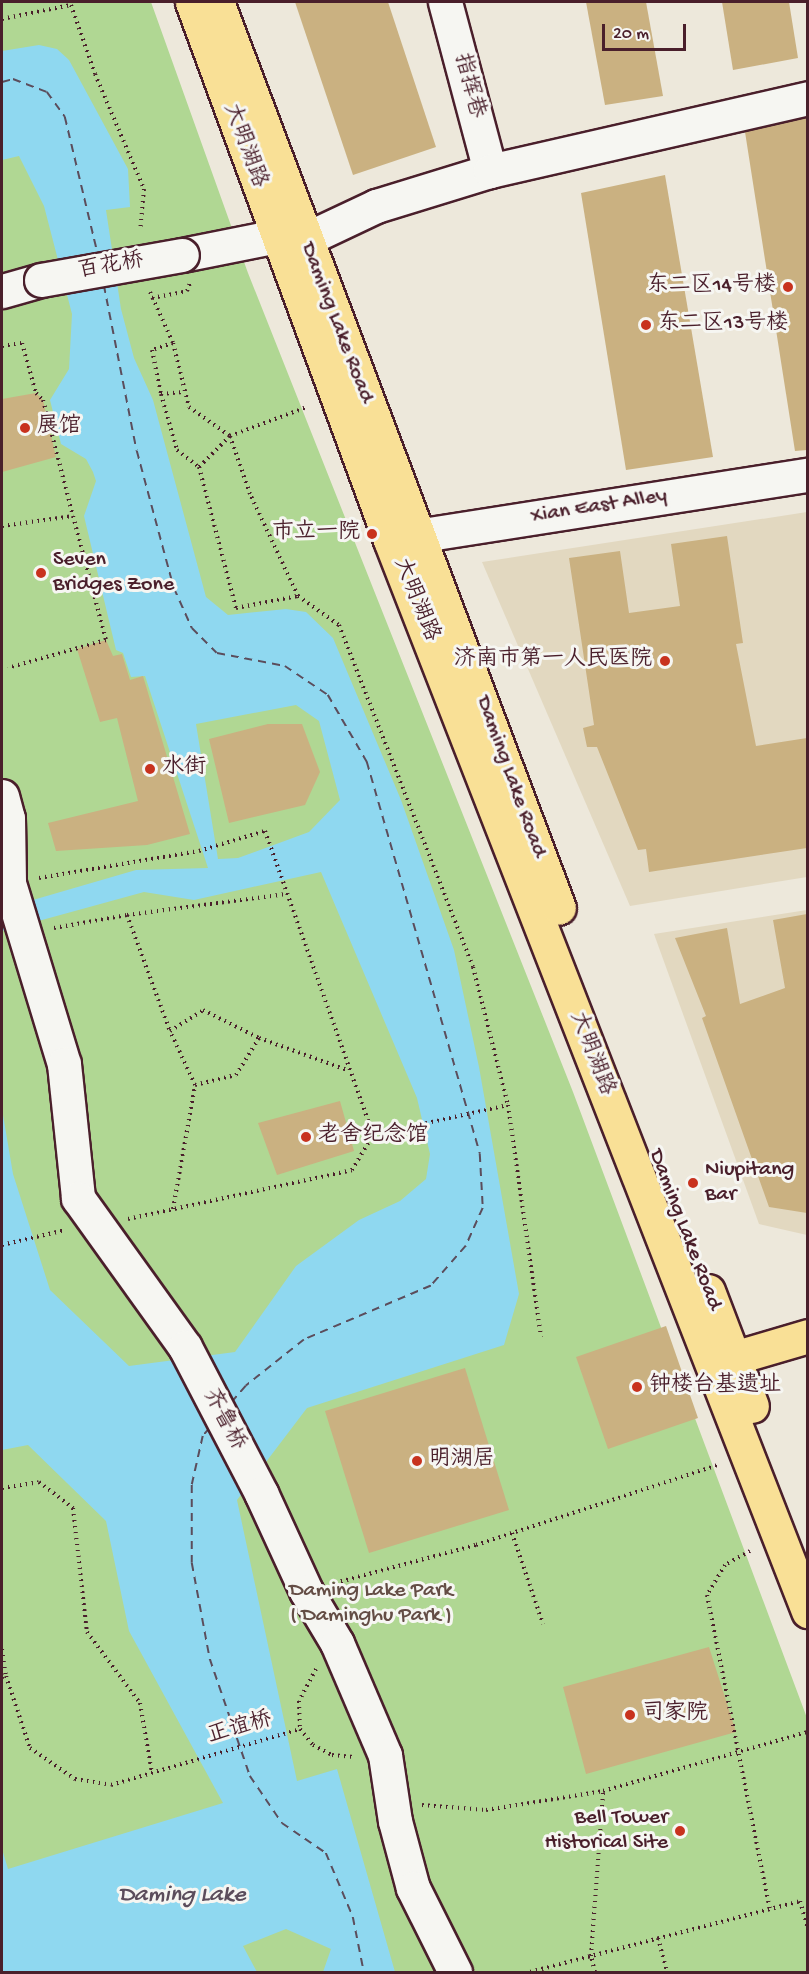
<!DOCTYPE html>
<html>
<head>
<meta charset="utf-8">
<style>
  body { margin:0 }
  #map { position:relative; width:809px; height:1974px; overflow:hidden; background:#ede8db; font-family:"Gochi Hand","LXGW WenKai TC",sans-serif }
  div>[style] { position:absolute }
  .built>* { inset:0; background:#e2d8c0 }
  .green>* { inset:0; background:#b0d793 }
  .water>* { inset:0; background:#8fd8f0 }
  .ferry>* { height:1.5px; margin-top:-0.75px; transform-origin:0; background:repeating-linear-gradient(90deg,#5b4d5c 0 8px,transparent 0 14px) }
  .building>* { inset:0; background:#cab181 }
  .path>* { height:4px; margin-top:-2px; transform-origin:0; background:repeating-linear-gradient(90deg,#4a1f2b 0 1.5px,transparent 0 6px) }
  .roads { filter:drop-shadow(2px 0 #4a1f2b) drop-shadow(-2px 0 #4a1f2b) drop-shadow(0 2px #4a1f2b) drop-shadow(0 -2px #4a1f2b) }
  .minor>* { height:33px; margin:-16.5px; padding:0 16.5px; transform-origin:16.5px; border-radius:16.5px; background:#f6f6f2 }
  .major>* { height:33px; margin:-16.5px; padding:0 16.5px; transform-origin:16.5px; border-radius:16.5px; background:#f9e096 }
  .bridges { filter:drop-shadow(2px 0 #4a1f2b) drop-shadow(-2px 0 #4a1f2b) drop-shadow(0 2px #4a1f2b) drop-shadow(0 -2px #4a1f2b) }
  .minor-bridge>* { height:33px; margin:-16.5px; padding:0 16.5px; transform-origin:16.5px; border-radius:16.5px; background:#f6f6f2 }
  .dots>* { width:16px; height:16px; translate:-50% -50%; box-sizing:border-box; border:3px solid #f6f6f2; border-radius:50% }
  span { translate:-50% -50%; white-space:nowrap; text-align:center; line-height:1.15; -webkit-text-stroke:6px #f6f6f2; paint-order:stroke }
  .street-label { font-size:22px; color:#4a1f2b }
  .poi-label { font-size:22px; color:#4a1f2b }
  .right { translate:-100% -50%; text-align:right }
  .left { translate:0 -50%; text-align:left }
  .park-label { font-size:22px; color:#644d45 }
  .water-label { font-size:24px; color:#5b4d5c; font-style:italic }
  .frame { position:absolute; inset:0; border:3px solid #4a1f2b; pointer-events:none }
  .scale { position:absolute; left:602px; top:24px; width:84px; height:27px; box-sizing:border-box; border:3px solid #4a1f2b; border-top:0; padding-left:8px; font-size:18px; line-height:21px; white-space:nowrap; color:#4a1f2b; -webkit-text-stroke:4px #f6f6f2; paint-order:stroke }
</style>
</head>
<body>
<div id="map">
  <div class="built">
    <div style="clip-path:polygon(807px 512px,807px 877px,630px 906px,482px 562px)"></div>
    <div style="clip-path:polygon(807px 910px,807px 1235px,759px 1224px,654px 934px)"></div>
  </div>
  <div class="green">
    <div style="clip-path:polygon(2px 2px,151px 2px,248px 273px,573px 1092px,807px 1718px,807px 1972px,2px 1972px)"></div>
  </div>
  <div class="water">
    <div style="clip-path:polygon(evenodd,39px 45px,57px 49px,69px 60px,128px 169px,130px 207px,106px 210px,121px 309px,134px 358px,153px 400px,206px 597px,228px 615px,286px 609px,306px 612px,333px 638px,401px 800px,454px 950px,479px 1067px,519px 1294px,504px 1345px,307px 1408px,237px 1500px,297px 1781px,337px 1769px,395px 1972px,323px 1972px,331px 1949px,286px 1929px,243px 1946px,257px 1972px,2px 1972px,2px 1849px,8px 1869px,223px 1803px,129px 1631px,106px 1521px,28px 1445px,2px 1450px,2px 1109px,13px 1174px,50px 1290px,129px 1366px,235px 1352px,296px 1266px,359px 1220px,400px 1201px,426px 1179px,430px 1154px,417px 1098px,321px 872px,194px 900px,144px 892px,2px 931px,2px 909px,136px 870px,208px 868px,145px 676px,131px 677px,123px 653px,116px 650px,84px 516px,96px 481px,93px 472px,86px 459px,61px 444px,50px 400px,69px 369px,72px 314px,44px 206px,19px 156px,2px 160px,2px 51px,39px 45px,296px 705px,319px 721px,340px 800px,309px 832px,238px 858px,218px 859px,196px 724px,296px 705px)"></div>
  </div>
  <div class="ferry">
    <div style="left:2px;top:82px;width:11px;rotate:-15deg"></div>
    <div style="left:13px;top:79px;width:36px;rotate:21deg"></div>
    <div style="left:47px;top:92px;width:31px;rotate:54deg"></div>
    <div style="left:65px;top:117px;width:141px;rotate:76.5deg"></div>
    <div style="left:104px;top:285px;width:169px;rotate:78.8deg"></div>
    <div style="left:137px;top:451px;width:142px;rotate:74.9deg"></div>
    <div style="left:174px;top:588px;width:44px;rotate:65.8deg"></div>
    <div style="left:192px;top:628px;width:35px;rotate:45deg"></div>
    <div style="left:217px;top:653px;width:69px;rotate:10.8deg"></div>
    <div style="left:285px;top:666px;width:52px;rotate:34deg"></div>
    <div style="left:328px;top:695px;width:78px;rotate:59.8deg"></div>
    <div style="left:367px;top:762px;width:408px;rotate:73.9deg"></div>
    <div style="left:480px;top:1154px;width:54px;rotate:86.8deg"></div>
    <div style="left:483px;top:1208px;width:42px;rotate:114.1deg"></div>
    <div style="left:466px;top:1246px;width:53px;rotate:131.2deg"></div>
    <div style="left:431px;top:1286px;width:138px;rotate:157deg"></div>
    <div style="left:304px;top:1340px;width:74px;rotate:141.6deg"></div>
    <div style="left:246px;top:1386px;width:20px;rotate:131deg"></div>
    <div style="left:210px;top:1428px;width:11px;rotate:131deg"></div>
    <div style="left:203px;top:1436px;width:50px;rotate:102.7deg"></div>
    <div style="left:192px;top:1485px;width:78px;rotate:90deg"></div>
    <div style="left:192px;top:1563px;width:98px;rotate:79.4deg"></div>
    <div style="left:210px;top:1659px;width:124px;rotate:71.1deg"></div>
    <div style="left:250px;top:1776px;width:57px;rotate:55.8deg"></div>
    <div style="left:282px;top:1823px;width:53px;rotate:34.3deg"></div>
    <div style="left:326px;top:1853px;width:69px;rotate:67.1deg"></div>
    <div style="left:353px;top:1917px;width:56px;rotate:78.7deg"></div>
  </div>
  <div class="building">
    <div style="clip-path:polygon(295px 2px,388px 2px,436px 147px,353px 175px)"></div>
    <div style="clip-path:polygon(586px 2px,646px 2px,663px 96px,605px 105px)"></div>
    <div style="clip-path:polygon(722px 2px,789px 2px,798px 58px,733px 70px)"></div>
    <div style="clip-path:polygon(807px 117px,807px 450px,795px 451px,745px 132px)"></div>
    <div style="clip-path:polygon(665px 175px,713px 457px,626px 470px,581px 193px)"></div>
    <div style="clip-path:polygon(36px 393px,43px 400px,56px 457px,2px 472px,2px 399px)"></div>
    <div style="clip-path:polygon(727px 536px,743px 643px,736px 644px,756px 746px,807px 738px,807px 848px,649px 872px,646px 849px,638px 850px,597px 747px,587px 747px,583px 728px,594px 725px,569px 558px,620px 551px,629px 613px,680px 606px,671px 544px)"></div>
    <div style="clip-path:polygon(106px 640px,113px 656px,122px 654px,130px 680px,143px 676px,190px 834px,147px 845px,56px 851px,48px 823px,138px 801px,117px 718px,100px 722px,77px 649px)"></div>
    <div style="clip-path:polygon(268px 724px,302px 724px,320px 772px,305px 805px,229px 823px,209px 739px)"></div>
    <div style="clip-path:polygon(807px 914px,807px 1213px,769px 1207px,702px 1018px,706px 1016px,675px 938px,727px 928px,740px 1004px,785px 988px,773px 920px)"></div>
    <div style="clip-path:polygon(340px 1101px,354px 1151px,277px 1175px,258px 1123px)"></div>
    <div style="clip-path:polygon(666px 1326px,698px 1418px,608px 1449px,576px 1357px)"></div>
    <div style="clip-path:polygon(465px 1368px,509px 1510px,369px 1553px,325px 1411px)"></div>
    <div style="clip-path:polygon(709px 1647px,736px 1732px,586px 1774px,563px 1687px)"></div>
  </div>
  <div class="path">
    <div style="left:2px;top:19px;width:70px;rotate:-11.5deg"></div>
    <div style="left:71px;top:5px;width:73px;rotate:70.8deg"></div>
    <div style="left:95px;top:74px;width:125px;rotate:66.9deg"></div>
    <div style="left:144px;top:189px;width:42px;rotate:95.4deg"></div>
    <div style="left:150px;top:292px;width:56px;rotate:65.7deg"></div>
    <div style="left:173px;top:343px;width:66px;rotate:76deg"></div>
    <div style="left:189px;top:407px;width:50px;rotate:35.3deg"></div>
    <div style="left:230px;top:436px;width:44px;rotate:135deg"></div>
    <div style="left:152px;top:298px;width:36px;rotate:-11deg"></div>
    <div style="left:187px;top:291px;width:9px;rotate:-69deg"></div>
    <div style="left:173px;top:343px;width:22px;rotate:162deg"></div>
    <div style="left:152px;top:350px;width:45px;rotate:78.4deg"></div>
    <div style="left:161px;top:394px;width:58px;rotate:74.1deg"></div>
    <div style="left:177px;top:450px;width:28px;rotate:38deg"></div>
    <div style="left:199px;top:467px;width:146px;rotate:75.3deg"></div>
    <div style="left:236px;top:608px;width:63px;rotate:-11deg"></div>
    <div style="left:298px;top:596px;width:50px;rotate:35.3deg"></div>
    <div style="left:339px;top:625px;width:367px;rotate:68.6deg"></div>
    <div style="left:473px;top:967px;width:142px;rotate:75.8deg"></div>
    <div style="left:508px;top:1105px;width:234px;rotate:81.9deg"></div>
    <div style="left:2px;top:346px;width:20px;rotate:-9deg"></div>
    <div style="left:22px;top:343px;width:52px;rotate:74.4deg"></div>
    <div style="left:36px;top:393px;width:10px;rotate:45deg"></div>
    <div style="left:43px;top:400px;width:120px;rotate:75.5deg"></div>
    <div style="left:161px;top:394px;width:22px;rotate:-5deg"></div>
    <div style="left:2px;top:526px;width:72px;rotate:-8deg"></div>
    <div style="left:73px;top:516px;width:128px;rotate:75.1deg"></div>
    <div style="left:106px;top:640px;width:102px;rotate:164.1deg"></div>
    <div style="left:298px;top:596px;width:113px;rotate:-115.2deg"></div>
    <div style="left:250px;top:494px;width:61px;rotate:-109deg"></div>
    <div style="left:230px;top:436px;width:82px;rotate:-20.6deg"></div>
    <div style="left:39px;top:878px;width:162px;rotate:-9.6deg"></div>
    <div style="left:199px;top:851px;width:69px;rotate:-16.9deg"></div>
    <div style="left:265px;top:831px;width:323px;rotate:70.4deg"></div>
    <div style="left:127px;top:915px;width:161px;rotate:-7.5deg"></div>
    <div style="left:54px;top:928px;width:74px;rotate:-10.1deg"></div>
    <div style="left:127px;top:915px;width:124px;rotate:69.7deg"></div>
    <div style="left:195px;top:1085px;width:60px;rotate:-114.8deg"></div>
    <div style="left:170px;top:1031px;width:39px;rotate:-32deg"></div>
    <div style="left:203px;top:1010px;width:63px;rotate:26.6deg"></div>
    <div style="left:173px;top:1209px;width:126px;rotate:-79.9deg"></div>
    <div style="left:195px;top:1085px;width:42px;rotate:-13.7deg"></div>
    <div style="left:236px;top:1075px;width:44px;rotate:-58.1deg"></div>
    <div style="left:259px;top:1038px;width:94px;rotate:20deg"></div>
    <div style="left:128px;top:1219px;width:229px;rotate:-12.3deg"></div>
    <div style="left:352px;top:1170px;width:41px;rotate:-59deg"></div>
    <div style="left:373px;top:1135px;width:138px;rotate:-12.5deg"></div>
    <div style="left:2px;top:1245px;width:65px;rotate:-13.4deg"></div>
    <div style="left:2px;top:1488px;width:37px;rotate:-9deg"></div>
    <div style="left:39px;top:1482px;width:43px;rotate:37.4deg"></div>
    <div style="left:73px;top:1508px;width:125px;rotate:83.6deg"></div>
    <div style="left:87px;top:1632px;width:89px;rotate:53.3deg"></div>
    <div style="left:140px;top:1703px;width:71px;rotate:80.3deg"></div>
    <div style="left:512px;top:1533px;width:96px;rotate:71.2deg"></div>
    <div style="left:750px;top:1551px;width:29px;rotate:151deg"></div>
    <div style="left:725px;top:1565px;width:35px;rotate:121deg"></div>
    <div style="left:707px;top:1595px;width:320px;rotate:78.7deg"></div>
    <div style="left:335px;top:1583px;width:146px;rotate:-15.1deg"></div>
    <div style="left:476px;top:1545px;width:255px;rotate:-18.3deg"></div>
    <div style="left:2px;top:1649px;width:27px;rotate:82deg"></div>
    <div style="left:316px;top:1669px;width:36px;rotate:118deg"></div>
    <div style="left:299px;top:1701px;width:28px;rotate:88deg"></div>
    <div style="left:300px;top:1729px;width:21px;rotate:51deg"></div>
    <div style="left:313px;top:1745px;width:21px;rotate:28deg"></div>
    <div style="left:332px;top:1755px;width:22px;rotate:5deg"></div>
    <div style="left:2px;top:1677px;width:4px;rotate:-14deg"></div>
    <div style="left:6px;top:1676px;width:76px;rotate:71.6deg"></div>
    <div style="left:30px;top:1748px;width:55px;rotate:34.6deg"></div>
    <div style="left:75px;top:1779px;width:36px;rotate:9deg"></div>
    <div style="left:111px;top:1785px;width:197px;rotate:-16.5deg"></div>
    <div style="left:422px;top:1805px;width:64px;rotate:4.5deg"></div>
    <div style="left:486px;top:1810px;width:119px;rotate:-9.2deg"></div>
    <div style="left:658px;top:1938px;width:35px;rotate:75deg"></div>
    <div style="left:530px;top:1972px;width:279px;rotate:-14.7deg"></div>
    <div style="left:800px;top:1901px;width:29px;rotate:74deg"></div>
    <div style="left:595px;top:1972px;width:16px;rotate:-104deg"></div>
    <div style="left:591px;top:1956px;width:165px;rotate:-85.8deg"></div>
    <div style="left:603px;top:1791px;width:213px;rotate:-16.1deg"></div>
  </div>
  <div class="roads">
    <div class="minor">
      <div style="left:445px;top:2px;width:175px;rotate:75.1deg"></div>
      <div style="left:304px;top:240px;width:80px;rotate:-25.3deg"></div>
      <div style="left:376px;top:206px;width:119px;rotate:-17.1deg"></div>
      <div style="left:490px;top:171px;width:326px;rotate:-12.9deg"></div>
      <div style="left:182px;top:255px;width:97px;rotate:-11.3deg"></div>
      <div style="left:2px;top:291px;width:41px;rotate:-15.8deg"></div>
      <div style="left:391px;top:540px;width:422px;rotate:-8.9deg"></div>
      <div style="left:2px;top:796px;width:23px;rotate:75deg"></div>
      <div style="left:8px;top:818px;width:65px;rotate:89.1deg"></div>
      <div style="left:9px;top:883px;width:189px;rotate:73.1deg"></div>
      <div style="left:64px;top:1064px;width:135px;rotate:84deg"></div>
      <div style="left:78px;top:1198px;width:183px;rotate:54.3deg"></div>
      <div style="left:185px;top:1347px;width:165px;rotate:62.5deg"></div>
      <div style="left:261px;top:1493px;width:108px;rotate:65.3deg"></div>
      <div style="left:306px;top:1591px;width:61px;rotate:59.2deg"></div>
      <div style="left:337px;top:1643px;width:122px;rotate:66.8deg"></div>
      <div style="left:385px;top:1755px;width:67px;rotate:81.4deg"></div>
      <div style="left:395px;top:1821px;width:69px;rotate:75deg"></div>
      <div style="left:413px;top:1888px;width:94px;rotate:63.4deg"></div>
    </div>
    <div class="major">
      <div style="left:192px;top:2px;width:573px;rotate:69.79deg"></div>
      <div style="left:390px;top:540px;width:1150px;rotate:68.68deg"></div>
      <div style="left:217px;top:2px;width:968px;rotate:69.32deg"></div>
      <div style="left:708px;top:1291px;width:123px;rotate:69.1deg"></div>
      <div style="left:713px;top:1364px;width:99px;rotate:-16.4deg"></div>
    </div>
  </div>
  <div class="bridges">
    <div class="minor-bridge">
      <div style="left:41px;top:280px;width:143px;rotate:-10.1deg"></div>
    </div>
  </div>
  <div class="dots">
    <div style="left:788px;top:287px;background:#c8321e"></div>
    <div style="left:646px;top:325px;background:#c8321e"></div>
    <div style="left:25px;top:428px;background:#c8321e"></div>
    <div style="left:372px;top:534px;background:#c8321e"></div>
    <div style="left:41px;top:573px;background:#c8321e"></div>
    <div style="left:665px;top:661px;background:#c8321e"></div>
    <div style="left:150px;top:769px;background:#c8321e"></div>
    <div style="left:306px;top:1137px;background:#c8321e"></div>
    <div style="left:693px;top:1183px;background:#c8321e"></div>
    <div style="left:637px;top:1387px;background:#c8321e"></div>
    <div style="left:417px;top:1461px;background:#c8321e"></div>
    <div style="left:630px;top:1715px;background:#c8321e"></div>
    <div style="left:680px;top:1831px;background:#c8321e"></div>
  </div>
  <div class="street-label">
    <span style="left:468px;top:86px;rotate:75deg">指挥巷</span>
    <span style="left:244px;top:146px;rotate:70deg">大明湖路</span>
    <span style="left:111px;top:267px;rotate:-10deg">百花桥</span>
    <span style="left:336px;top:323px;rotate:69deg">Daming Lake Road</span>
    <span style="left:599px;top:507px;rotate:-9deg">Xian East Alley</span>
    <span style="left:415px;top:600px;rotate:68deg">大明湖路</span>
    <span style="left:510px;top:777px;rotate:70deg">Daming Lake Road</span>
    <span style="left:591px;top:1054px;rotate:69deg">大明湖路</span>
    <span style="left:684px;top:1230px;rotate:69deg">Daming Lake Road</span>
    <span style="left:223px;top:1420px;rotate:62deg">齐鲁桥</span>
    <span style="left:240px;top:1729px;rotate:-16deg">正谊桥</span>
  </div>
  <div class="poi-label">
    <span class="right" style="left:776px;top:287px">东二区14号楼</span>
    <span class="left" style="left:658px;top:325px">东二区13号楼</span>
    <span class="left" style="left:37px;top:428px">展馆</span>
    <span class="right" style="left:360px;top:534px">市立一院</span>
    <span class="left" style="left:53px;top:573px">Seven<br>Bridges Zone</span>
    <span class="right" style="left:652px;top:661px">济南市第一人民医院</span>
    <span class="left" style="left:162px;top:769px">水街</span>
    <span class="left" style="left:318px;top:1137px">老舍纪念馆</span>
    <span class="left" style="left:705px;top:1183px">Niupitang<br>Bar</span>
    <span class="left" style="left:649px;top:1387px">钟楼台基遗址</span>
    <span class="left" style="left:429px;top:1461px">明湖居</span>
    <span class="left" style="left:642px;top:1715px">司家院</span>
    <span class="right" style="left:668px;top:1831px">Bell Tower<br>Historical Site</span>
  </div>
  <div class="park-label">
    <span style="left:371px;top:1604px">Daming Lake Park<br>( Daminghu Park )</span>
  </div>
  <div class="water-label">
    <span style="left:182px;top:1896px">Daming Lake</span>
  </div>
  <div class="frame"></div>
  <div class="scale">20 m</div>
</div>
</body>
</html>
